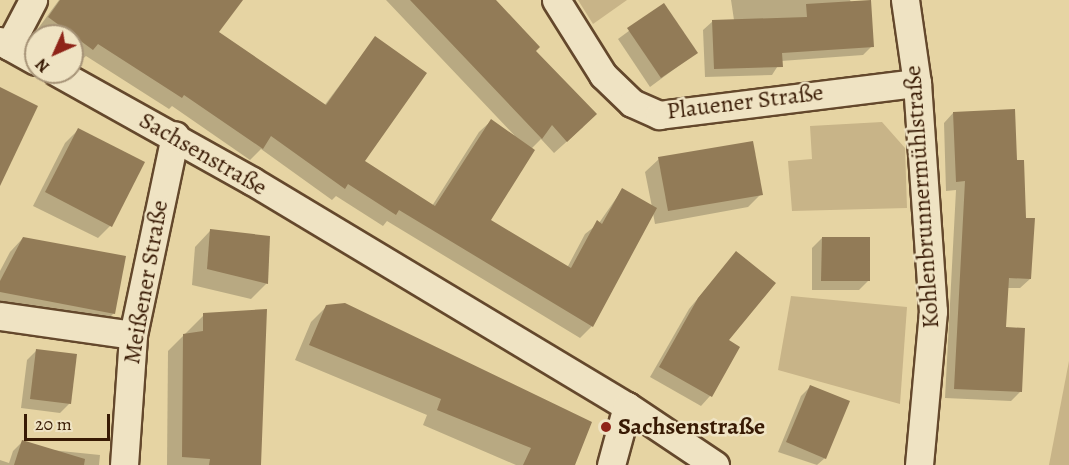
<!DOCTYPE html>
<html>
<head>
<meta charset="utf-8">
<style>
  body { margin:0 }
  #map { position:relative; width:1069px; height:465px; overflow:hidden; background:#e6d4a3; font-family:Alegreya,serif }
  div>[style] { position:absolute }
  .green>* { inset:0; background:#c8b488 }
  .shadow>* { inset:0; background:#0003 }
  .building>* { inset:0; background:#927b57 }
  .roads { filter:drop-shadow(2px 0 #64482c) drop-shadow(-2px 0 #64482c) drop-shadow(0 2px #64482c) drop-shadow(0 -2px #64482c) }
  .minor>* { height:27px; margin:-13.5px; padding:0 13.5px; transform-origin:13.5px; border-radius:13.5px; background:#efe3c3 }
  .dots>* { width:16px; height:16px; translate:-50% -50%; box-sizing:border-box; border:3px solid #efe3c3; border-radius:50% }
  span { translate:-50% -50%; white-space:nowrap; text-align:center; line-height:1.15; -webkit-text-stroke:5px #efe3c3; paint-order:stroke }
  .street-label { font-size:24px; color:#381a04 }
  .poi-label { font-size:24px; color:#381a04; font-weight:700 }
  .left { translate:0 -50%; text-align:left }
  .north { position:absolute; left:24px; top:24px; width:60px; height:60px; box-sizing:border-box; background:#efe3c3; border:2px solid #a69377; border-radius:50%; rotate:225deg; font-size:16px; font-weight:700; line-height:24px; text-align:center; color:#381a04 }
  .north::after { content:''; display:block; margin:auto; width:21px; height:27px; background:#8f2418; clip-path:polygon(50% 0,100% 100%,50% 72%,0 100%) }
  .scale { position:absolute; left:24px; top:414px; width:86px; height:27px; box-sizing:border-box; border:3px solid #381a04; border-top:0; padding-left:8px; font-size:18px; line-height:21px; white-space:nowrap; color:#381a04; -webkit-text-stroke:4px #efe3c3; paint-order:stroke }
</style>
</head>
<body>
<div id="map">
  <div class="green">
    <div style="clip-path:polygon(578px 0,627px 0,593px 24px)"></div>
    <div style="clip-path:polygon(882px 122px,905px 148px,907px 208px,792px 211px,788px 161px,812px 159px,810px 126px)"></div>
    <div style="clip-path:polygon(791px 296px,907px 307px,900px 404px,778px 370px)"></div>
    <div style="clip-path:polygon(1069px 361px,1069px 465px,1049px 465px)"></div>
  </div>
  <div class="shadow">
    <div style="clip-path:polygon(59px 0,241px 0,217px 33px,324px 106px,375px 38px,363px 161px,432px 206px,479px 132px,491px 121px,515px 136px,386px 0,494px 0,533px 51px,583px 127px,554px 153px,541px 139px,531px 149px,489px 220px,567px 268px,585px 234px,599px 223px,622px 190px,652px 207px,645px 172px,659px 159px,761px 194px,748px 207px,655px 224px,653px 213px,592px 326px,580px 338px,387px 221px,383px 226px,336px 196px,332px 200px,261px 149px,250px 160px,172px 106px,169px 109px,86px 56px,80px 61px,72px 55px,72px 36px,46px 36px,37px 30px)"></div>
    <div style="clip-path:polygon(731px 0,850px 0,872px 46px,863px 55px,781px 61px,772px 75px,705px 77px,703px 30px,713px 21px,734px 20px)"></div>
    <div style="clip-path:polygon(664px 5px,696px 53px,650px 87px,618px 39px)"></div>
    <div style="clip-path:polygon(953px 113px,1015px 162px,1030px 279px,1020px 288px,1007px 288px,1005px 329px,1020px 392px,1011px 401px,945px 398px,956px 190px,946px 191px,944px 123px)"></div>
    <div style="clip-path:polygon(78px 130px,111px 225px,98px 238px,33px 206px,65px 143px)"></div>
    <div style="clip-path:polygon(210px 231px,267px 283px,251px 299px,192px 285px,195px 247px)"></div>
    <div style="clip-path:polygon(23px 238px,114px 313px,101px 326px,0 307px,0 271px,10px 252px)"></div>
    <div style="clip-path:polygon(822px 238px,869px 280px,859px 290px,812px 290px,812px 248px)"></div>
    <div style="clip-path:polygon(736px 253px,726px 341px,710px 396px,701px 406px,650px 377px,689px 309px)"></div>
    <div style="clip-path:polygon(327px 306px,574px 465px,516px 465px,423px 425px,427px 415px,295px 360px,311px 322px)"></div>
    <div style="clip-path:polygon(204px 315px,259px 465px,167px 465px,168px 351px)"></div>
    <div style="clip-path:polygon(37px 350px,70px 403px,60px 413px,21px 408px,27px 360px)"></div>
    <div style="clip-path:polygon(811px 386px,825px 458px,817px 465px,778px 452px,801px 396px)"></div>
    <div style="clip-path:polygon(22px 442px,51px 450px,100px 455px,99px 465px,0 465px,0 460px,9px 463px,13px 451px)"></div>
  </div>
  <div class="building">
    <div style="clip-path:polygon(60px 0,243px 0,219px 32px,326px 105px,375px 36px,427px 73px,365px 161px,435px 206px,491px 119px,535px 150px,491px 220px,571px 268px,597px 220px,602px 224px,622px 188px,657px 208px,593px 327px,399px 210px,396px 215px,348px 184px,345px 189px,271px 136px,263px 149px,184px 95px,182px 98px,98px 44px,93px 50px,48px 17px)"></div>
    <div style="clip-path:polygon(410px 0,496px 0,540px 47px,536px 51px,597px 114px,567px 142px,552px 125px,542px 139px)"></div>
    <div style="clip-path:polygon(871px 0,874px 47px,782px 53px,783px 67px,714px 69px,712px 20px,807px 17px,806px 4px)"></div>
    <div style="clip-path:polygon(664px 3px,698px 53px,661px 78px,627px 28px)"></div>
    <div style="clip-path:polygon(0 87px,38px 106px,0 186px)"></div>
    <div style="clip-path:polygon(1015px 109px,1017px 160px,1024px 160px,1026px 218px,1035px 218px,1031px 279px,1009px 278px,1006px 327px,1025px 328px,1022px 392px,954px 389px,965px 181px,956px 182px,953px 112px)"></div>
    <div style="clip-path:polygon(78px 128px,145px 162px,112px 227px,45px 192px)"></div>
    <div style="clip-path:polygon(753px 141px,763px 195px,668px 211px,658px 157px)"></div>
    <div style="clip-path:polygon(210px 229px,270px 236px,268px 284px,207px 269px)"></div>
    <div style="clip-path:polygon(23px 237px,126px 256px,115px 314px,0 292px,0 281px)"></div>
    <div style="clip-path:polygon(822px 237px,870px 237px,870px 281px,821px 281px)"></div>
    <div style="clip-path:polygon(736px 251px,776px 283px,729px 340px,740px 347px,712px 397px,659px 367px,698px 298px)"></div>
    <div style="clip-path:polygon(345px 303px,592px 422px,575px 465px,523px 465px,531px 448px,437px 410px,441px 399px,309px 345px,326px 305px)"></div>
    <div style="clip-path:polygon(267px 309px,261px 465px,209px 465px,210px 459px,182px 457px,183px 334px,203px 331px,203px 313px)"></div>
    <div style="clip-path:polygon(36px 349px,77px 354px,71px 404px,30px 399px)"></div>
    <div style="clip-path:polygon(810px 385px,850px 401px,826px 459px,786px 442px)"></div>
    <div style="clip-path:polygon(22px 440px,85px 459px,84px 465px,14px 465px)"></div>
  </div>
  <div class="roads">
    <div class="minor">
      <div style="left:556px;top:0;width:89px;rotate:57.9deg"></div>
      <div style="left:603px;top:75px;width:40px;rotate:44deg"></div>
      <div style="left:632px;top:103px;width:30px;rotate:24deg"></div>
      <div style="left:659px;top:115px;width:260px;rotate:-7.1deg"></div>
      <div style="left:905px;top:0;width:84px;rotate:81.8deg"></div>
      <div style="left:917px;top:83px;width:229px;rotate:86deg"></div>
      <div style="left:933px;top:311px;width:155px;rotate:95.2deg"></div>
      <div style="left:0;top:41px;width:41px;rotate:29.1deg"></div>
      <div style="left:9px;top:46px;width:52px;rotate:-62.4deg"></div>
      <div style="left:57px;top:72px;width:223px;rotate:29.2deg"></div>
      <div style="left:252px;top:181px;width:437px;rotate:31deg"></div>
      <div style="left:627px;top:406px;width:106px;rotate:33.8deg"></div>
      <div style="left:0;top:316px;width:134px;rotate:8.1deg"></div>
      <div style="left:124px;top:465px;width:130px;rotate:-86deg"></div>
      <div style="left:133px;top:335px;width:204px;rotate:-78.1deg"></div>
      <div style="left:611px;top:465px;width:61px;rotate:-74.8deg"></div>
    </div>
  </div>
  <div class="dots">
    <div style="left:606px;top:427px;background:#8f2418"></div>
  </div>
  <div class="street-label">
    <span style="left:745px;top:102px;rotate:-7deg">Plauener Straße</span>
    <span style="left:203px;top:154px;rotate:30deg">Sachsenstraße</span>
    <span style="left:922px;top:197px;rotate:-94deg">Kohlenbrunnermühlstraße</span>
    <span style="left:146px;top:282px;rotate:-80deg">Meißener Straße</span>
  </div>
  <div class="poi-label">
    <span class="left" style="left:618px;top:427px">Sachsenstraße</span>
  </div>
  <div class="north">N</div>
  <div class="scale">20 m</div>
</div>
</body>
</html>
